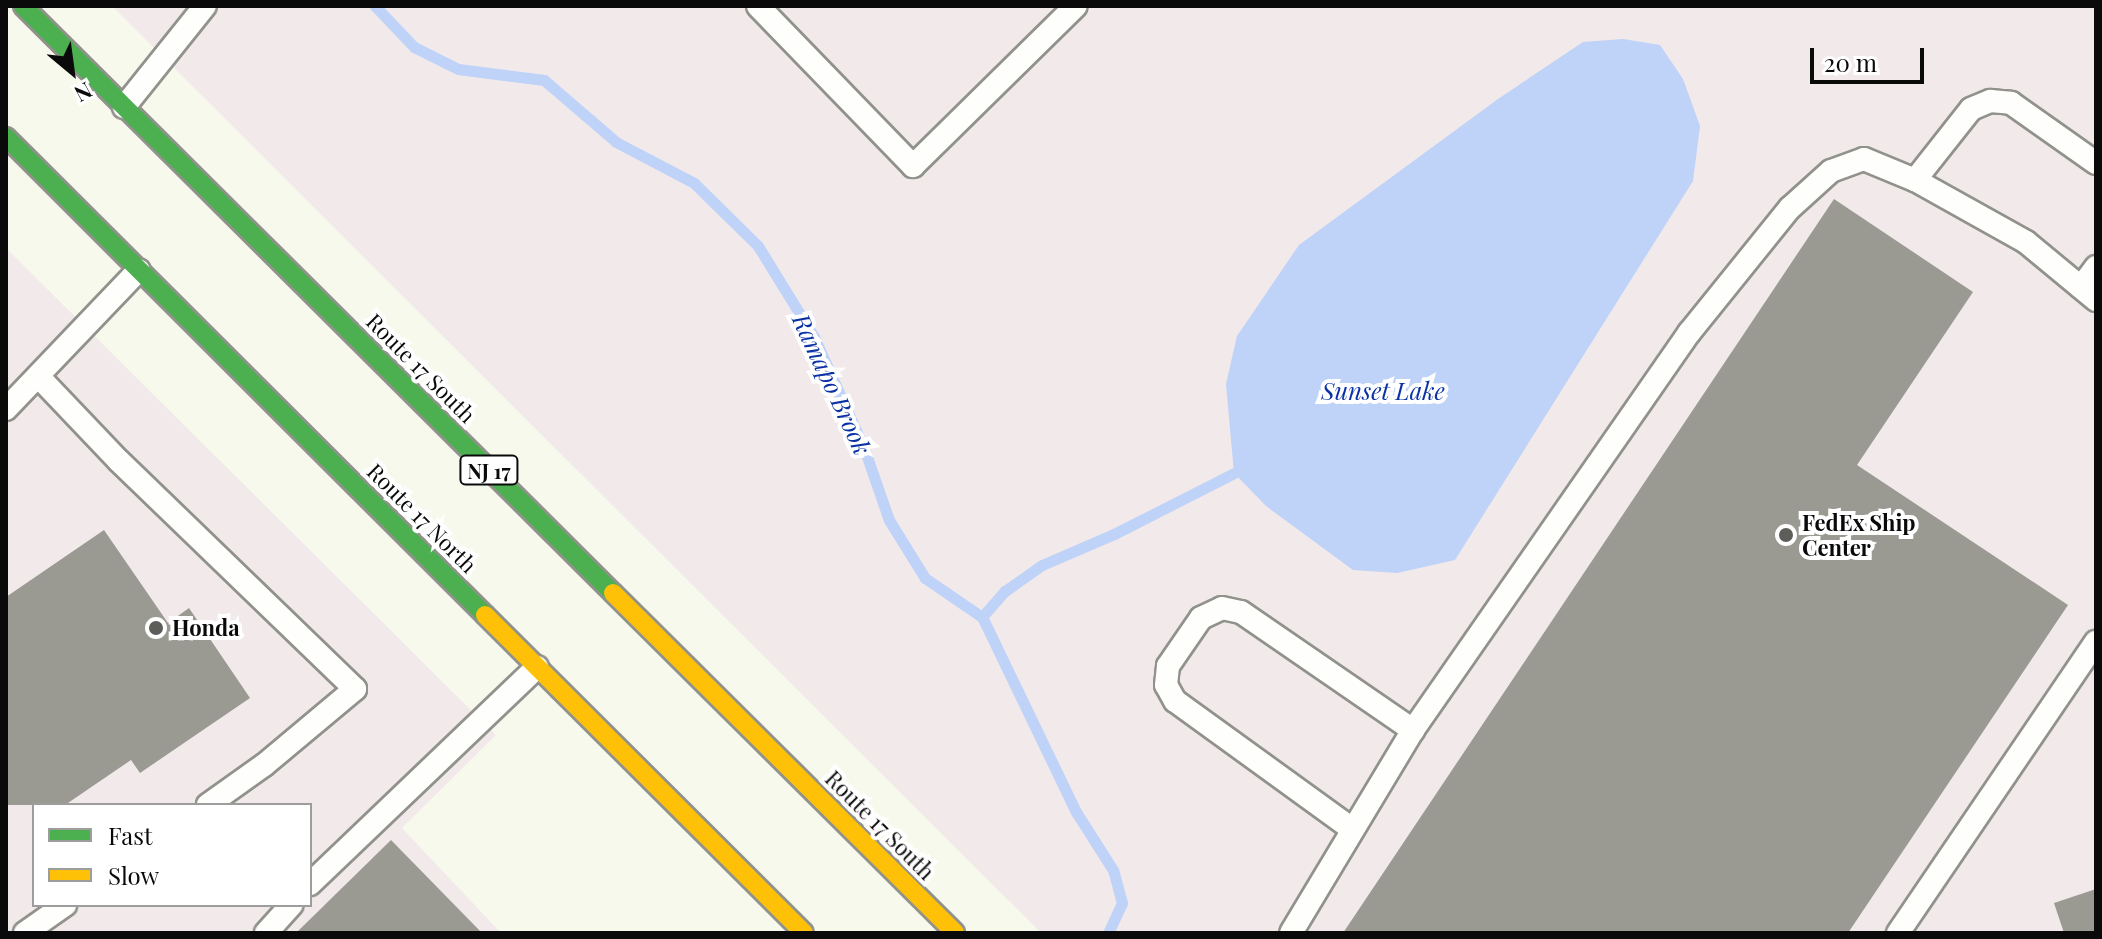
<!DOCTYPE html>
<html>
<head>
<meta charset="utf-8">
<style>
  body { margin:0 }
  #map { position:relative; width:2102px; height:939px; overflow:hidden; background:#f8f9ed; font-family:"Playfair Display",serif }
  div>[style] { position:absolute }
  .industrial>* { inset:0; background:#f1e9ea }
  .water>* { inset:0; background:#bfd2f8 }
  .stream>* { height:11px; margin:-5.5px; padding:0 5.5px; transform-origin:5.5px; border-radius:5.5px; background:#bfd2f8 }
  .building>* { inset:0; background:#9a9a93 }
  .roads { filter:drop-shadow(2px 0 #91928c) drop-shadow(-2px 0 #91928c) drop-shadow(0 2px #91928c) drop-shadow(0 -2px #91928c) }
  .lane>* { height:22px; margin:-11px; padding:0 11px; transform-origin:11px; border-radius:11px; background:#fefefc }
  .fast>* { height:18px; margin:-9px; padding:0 9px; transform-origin:9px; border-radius:9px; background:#4caf50 }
  .slow>* { height:18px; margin:-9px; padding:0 9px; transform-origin:9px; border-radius:9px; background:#ffc107 }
  .dots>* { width:22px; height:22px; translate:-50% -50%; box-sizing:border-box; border:4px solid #fff; border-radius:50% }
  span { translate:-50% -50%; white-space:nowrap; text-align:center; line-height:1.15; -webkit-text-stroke:8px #fff; paint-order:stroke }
  .shield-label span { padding:2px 6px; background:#fff; border:2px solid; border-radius:6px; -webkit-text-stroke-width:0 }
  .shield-label { font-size:20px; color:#0a0a0a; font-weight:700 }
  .street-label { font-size:22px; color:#0a0a0a }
  .poi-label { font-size:22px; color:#0a0a0a; font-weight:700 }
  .left { translate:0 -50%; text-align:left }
  .water-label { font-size:24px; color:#0a32a5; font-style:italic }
  .frame { position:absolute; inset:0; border:8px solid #0a0a0a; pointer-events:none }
  .legend { position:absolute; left:32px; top:803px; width:280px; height:104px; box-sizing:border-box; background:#fff; border:2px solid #9d9d9d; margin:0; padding:10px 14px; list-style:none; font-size:24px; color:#0a0a0a }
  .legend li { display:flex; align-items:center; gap:16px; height:40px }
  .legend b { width:40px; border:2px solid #9d9d9d }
  .north { position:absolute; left:32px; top:32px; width:80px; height:80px; -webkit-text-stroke:6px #fff; paint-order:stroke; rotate:151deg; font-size:22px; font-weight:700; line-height:32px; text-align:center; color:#0a0a0a }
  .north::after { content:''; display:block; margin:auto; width:28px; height:36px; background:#0a0a0a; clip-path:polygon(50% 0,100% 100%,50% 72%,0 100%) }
  .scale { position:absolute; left:1810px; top:48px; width:114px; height:36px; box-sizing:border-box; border:4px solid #0a0a0a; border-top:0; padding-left:10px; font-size:24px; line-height:28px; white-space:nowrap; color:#0a0a0a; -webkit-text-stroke:6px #fff; paint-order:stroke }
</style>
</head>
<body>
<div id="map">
  <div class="industrial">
    <div style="clip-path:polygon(112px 6px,2096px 6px,2096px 933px,1041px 933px)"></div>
    <div style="clip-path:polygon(evenodd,6px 248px,496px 735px,402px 828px,501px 933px,6px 933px,6px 248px,34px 805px,310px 805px,310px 905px,34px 905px,34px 805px)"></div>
  </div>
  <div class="water">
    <div style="clip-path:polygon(1623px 39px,1660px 45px,1683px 79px,1700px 126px,1693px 181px,1455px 560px,1397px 573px,1353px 570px,1266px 506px,1234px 473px,1226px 384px,1237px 336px,1299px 245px,1498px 99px,1583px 42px)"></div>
  </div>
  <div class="stream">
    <div style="left:375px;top:6px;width:57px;rotate:46.4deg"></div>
    <div style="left:414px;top:47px;width:49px;rotate:26.6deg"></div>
    <div style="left:458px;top:69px;width:87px;rotate:7.3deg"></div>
    <div style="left:544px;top:80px;width:95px;rotate:40.7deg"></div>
    <div style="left:616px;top:142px;width:88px;rotate:27.7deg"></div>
    <div style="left:694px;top:183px;width:90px;rotate:44.5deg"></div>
    <div style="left:758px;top:246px;width:107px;rotate:58.4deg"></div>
    <div style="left:814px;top:337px;width:122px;rotate:65.8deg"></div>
    <div style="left:864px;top:448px;width:76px;rotate:70.9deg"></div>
    <div style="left:889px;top:520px;width:68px;rotate:58.2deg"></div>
    <div style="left:925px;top:578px;width:69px;rotate:34.4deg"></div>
    <div style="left:1108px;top:933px;width:33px;rotate:-65deg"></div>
    <div style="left:1122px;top:903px;width:34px;rotate:-105deg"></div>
    <div style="left:1113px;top:870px;width:69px;rotate:-122.5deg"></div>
    <div style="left:1076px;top:812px;width:216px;rotate:-115.7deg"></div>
    <div style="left:982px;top:617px;width:35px;rotate:-49deg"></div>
    <div style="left:1005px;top:591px;width:45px;rotate:-35.1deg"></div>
    <div style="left:1042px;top:565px;width:78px;rotate:-23.3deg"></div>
    <div style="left:1114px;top:534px;width:135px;rotate:-26.9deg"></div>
  </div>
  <div class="building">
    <div style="clip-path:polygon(1834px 199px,1973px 292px,1857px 465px,2068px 605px,1848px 933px,1343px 933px)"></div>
    <div style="clip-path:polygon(104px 530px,168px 623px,189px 608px,250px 698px,140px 773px,131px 760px,65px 805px,6px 805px,6px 597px)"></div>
    <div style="clip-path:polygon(391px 840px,482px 933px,296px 933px)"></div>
    <div style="clip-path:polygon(2096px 889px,2096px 933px,2064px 933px,2054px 903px)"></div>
  </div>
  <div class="roads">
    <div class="lane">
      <div style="left:758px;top:6px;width:223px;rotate:45.9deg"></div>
      <div style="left:913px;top:166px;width:228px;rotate:-44.5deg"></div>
      <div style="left:124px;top:107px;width:129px;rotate:-51.3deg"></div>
      <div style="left:1915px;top:180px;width:90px;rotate:-51.7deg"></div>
      <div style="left:1971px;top:109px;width:21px;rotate:-23deg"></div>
      <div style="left:1990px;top:101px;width:21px;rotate:5deg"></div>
      <div style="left:2011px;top:103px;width:104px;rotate:35.2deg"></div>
      <div style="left:2081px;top:287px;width:25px;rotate:-53deg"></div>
      <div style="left:38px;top:376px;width:117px;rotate:46.4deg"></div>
      <div style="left:119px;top:461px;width:328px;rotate:44deg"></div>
      <div style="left:355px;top:689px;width:119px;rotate:140.1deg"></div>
      <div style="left:264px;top:765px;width:69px;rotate:144.5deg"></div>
      <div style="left:6px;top:409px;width:192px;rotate:-46.3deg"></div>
      <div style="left:1352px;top:829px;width:218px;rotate:-144.1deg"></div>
      <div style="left:1175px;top:701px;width:18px;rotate:-119deg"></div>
      <div style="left:1166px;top:685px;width:19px;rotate:-84deg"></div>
      <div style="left:1168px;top:666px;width:58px;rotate:-55.5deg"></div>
      <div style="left:1201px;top:618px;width:23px;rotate:-25deg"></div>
      <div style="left:1222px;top:608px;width:19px;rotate:12deg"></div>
      <div style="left:1241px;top:612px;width:209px;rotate:34.5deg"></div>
      <div style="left:310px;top:884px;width:314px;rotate:-43.7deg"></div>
      <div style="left:25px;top:933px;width:49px;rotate:-35deg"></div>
      <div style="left:266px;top:933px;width:38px;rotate:-48deg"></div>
      <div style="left:1291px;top:933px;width:237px;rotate:-59deg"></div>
      <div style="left:1413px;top:730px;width:484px;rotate:-55.2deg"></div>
      <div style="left:1689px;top:333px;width:161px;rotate:-51.1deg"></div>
      <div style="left:1790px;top:208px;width:55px;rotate:-42.1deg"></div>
      <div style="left:1831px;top:171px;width:35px;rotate:-20deg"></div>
      <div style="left:1864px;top:159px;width:55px;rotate:22.4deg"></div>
      <div style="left:1915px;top:180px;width:127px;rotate:29.2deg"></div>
      <div style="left:2026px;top:242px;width:91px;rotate:39.6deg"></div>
      <div style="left:1898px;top:933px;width:352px;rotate:-55.8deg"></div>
    </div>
    <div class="fast">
      <div style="left:23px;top:6px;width:832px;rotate:44.85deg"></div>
      <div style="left:6px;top:137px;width:677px;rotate:44.94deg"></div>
    </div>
    <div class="slow">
      <div style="left:613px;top:593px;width:482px;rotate:44.8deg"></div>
      <div style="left:485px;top:615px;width:450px;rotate:44.9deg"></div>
    </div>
  </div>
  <div class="dots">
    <div style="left:1786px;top:535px;background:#5d5e59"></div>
    <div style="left:156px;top:628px;background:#5d5e59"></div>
  </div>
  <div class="shield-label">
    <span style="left:489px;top:470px">NJ 17</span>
  </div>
  <div class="street-label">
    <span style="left:421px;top:368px;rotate:45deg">Route 17 South</span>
    <span style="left:422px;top:518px;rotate:45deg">Route 17 North</span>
    <span style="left:880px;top:825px;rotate:45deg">Route 17 South</span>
  </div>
  <div class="poi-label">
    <span class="left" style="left:1802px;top:535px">FedEx Ship<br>Center</span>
    <span class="left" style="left:172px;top:628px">Honda</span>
  </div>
  <div class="water-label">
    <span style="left:832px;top:384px;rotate:65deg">Ramapo Brook</span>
    <span style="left:1383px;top:391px">Sunset Lake</span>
  </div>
  <div class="frame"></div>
  <ul class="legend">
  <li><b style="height:10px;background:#4caf50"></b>Fast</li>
  <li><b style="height:10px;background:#ffc107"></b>Slow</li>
  </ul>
  <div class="north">N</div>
  <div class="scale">20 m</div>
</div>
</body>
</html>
